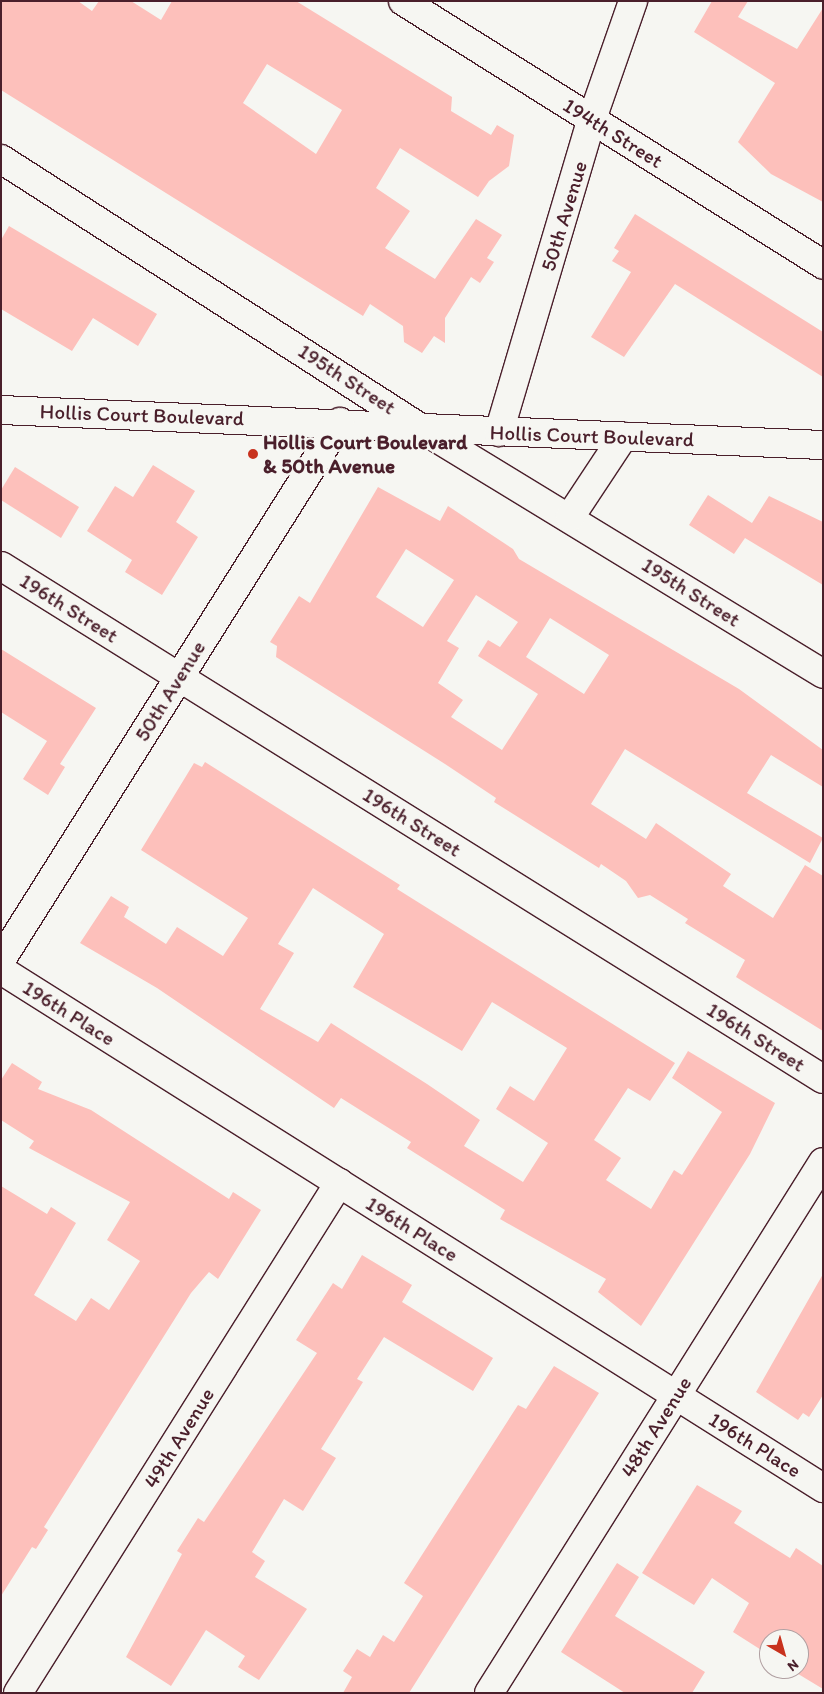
<!DOCTYPE html>
<html>
<head>
<meta charset="utf-8">
<style>
  body { margin:0 }
  #map { position:relative; width:824px; height:1694px; overflow:hidden; background:#f6f6f2; font-family:Itim,sans-serif }
  div>[style] { position:absolute }
  .building>* { inset:0; background:#fdc0bb }
  .roads { filter:drop-shadow(1px 0 #4a1f2b) drop-shadow(-1px 0 #4a1f2b) drop-shadow(0 1px #4a1f2b) drop-shadow(0 -1px #4a1f2b) }
  .minor>* { height:28px; margin:-14px; padding:0 14px; transform-origin:14px; border-radius:14px; background:#f6f6f2 }
  .dots>* { width:14px; height:14px; translate:-50% -50%; box-sizing:border-box; border:2px solid #f6f6f2; border-radius:50% }
  span { translate:-50% -50%; white-space:nowrap; text-align:center; line-height:1.15; -webkit-text-stroke:5px #f6f6f2; paint-order:stroke }
  .street-label { font-size:21px; color:#4a1f2b }
  .poi-label { font-size:21px; color:#4a1f2b; font-weight:700 }
  .left { translate:0 -50%; text-align:left }
  .frame { position:absolute; inset:0; border:2px solid #4a1f2b; pointer-events:none }
  .north { position:absolute; left:759px; top:1629px; width:50px; height:50px; box-sizing:border-box; background:#f6f6f2; border:1px solid #b1a0a2; border-radius:50%; rotate:142deg; font-size:14px; font-weight:700; line-height:20px; text-align:center; color:#4a1f2b }
  .north::after { content:''; display:block; margin:auto; width:18px; height:22px; background:#c8321e; clip-path:polygon(50% 0,100% 100%,50% 72%,0 100%) }
</style>
</head>
<body>
<div id="map">
  <div class="building">
    <div style="clip-path:polygon(evenodd,1px 1px,78px 1px,92px 11px,99px 1px,131px 1px,161px 20px,172px 1px,296px 1px,452px 97px,451px 111px,491px 135px,497px 125px,514px 135px,509px 166px,489px 181px,478px 197px,400px 148px,376px 188px,410px 211px,385px 248px,435px 279px,476px 219px,502px 235px,487px 258px,494px 262px,480px 283px,471px 277px,445px 318px,445px 343px,434px 336px,422px 353px,404px 342px,403px 326px,370px 304px,363px 316px,1px 90px,1px 1px,267px 64px,342px 110px,316px 154px,243px 103px,267px 64px)"></div>
    <div style="clip-path:polygon(712px 1px,748px 1px,738px 17px,797px 49px,823px 8px,823px 202px,771px 174px,738px 142px,775px 83px,694px 32px)"></div>
    <div style="clip-path:polygon(635px 214px,823px 332px,823px 377px,675px 284px,624px 357px,591px 337px,631px 272px,612px 261px,619px 251px,614px 248px)"></div>
    <div style="clip-path:polygon(9px 226px,157px 314px,138px 346px,93px 318px,72px 351px,1px 309px,1px 240px)"></div>
    <div style="clip-path:polygon(153px 465px,195px 491px,176px 522px,198px 537px,162px 595px,125px 572px,132px 560px,87px 531px,115px 486px,133px 497px)"></div>
    <div style="clip-path:polygon(15px 467px,79px 507px,61px 538px,1px 500px,1px 490px)"></div>
    <div style="clip-path:polygon(evenodd,378px 487px,440px 521px,448px 506px,513px 549px,519px 559px,739px 689px,823px 750px,823px 787px,771px 755px,747px 793px,823px 838px,810px 863px,625px 749px,591px 804px,646px 839px,656px 823px,731px 874px,723px 886px,773px 918px,805px 865px,823px 876px,823px 1031px,736px 977px,745px 960px,685px 923px,688px 919px,650px 895px,638px 898px,626px 881px,601px 864px,599px 868px,494px 802px,496px 798px,445px 764px,276px 657px,277px 646px,270px 642px,299px 596px,310px 603px,378px 487px,406px 549px,454px 580px,423px 627px,376px 597px,406px 549px,378px 487px,476px 595px,518px 622px,500px 647px,488px 640px,478px 656px,538px 694px,502px 750px,451px 717px,463px 700px,438px 683px,459px 648px,447px 641px,476px 595px,378px 487px,550px 618px,609px 655px,584px 694px,526px 657px,550px 618px)"></div>
    <div style="clip-path:polygon(708px 495px,752px 523px,769px 496px,823px 522px,823px 585px,745px 538px,734px 554px,689px 525px)"></div>
    <div style="clip-path:polygon(1px 649px,96px 708px,60px 764px,65px 767px,48px 795px,23px 779px,47px 741px,1px 712px)"></div>
    <div style="clip-path:polygon(evenodd,205px 762px,400px 885px,397px 889px,675px 1063px,650px 1101px,628px 1088px,594px 1140px,621px 1158px,606px 1180px,651px 1209px,674px 1170px,682px 1175px,722px 1112px,672px 1078px,688px 1051px,775px 1103px,750px 1154px,641px 1326px,598px 1292px,606px 1279px,500px 1219px,505px 1210px,407px 1148px,411px 1142px,341px 1098px,334px 1108px,157px 988px,80px 943px,111px 896px,129px 907px,124px 917px,166px 944px,177px 927px,223px 956px,248px 918px,141px 850px,194px 763px,202px 767px,205px 762px,313px 888px,384px 934px,353px 987px,462px 1051px,492px 1002px,567px 1048px,534px 1101px,510px 1086px,496px 1109px,548px 1143px,523px 1182px,464px 1146px,480px 1120px,427px 1084px,331px 1023px,318px 1042px,260px 1009px,294px 953px,278px 944px,313px 888px)"></div>
    <div style="clip-path:polygon(12px 1063px,42px 1082px,38px 1089px,91px 1110px,229px 1199px,233px 1192px,261px 1210px,218px 1279px,209px 1272px,191px 1293px,44px 1527px,48px 1530px,36px 1549px,32px 1547px,1px 1596px,1px 1186px,47px 1214px,51px 1207px,76px 1223px,34px 1295px,76px 1321px,91px 1298px,109px 1310px,140px 1261px,107px 1240px,130px 1202px,29px 1148px,34px 1141px,1px 1120px,1px 1080px)"></div>
    <div style="clip-path:polygon(362px 1255px,412px 1285px,402px 1302px,493px 1358px,473px 1391px,384px 1337px,357px 1379px,363px 1382px,321px 1449px,336px 1458px,303px 1511px,284px 1499px,252px 1552px,265px 1561px,255px 1577px,307px 1609px,259px 1680px,238px 1667px,245px 1656px,206px 1630px,171px 1686px,126px 1657px,182px 1554px,177px 1551px,198px 1518px,204px 1522px,317px 1353px,296px 1340px,333px 1283px,342px 1289px)"></div>
    <div style="clip-path:polygon(823px 1274px,823px 1395px,809px 1417px,803px 1413px,798px 1420px,756px 1392px)"></div>
    <div style="clip-path:polygon(554px 1366px,599px 1393px,409px 1693px,343px 1693px,352px 1677px,343px 1671px,357px 1649px,370px 1657px,383px 1635px,394px 1642px,423px 1596px,404px 1583px,518px 1405px,526px 1409px)"></div>
    <div style="clip-path:polygon(697px 1485px,742px 1511px,734px 1523px,790px 1558px,796px 1548px,823px 1566px,823px 1689px,790px 1669px,799px 1669px,799px 1639px,769px 1639px,769px 1655px,733px 1632px,749px 1603px,712px 1578px,694px 1605px,642px 1573px)"></div>
    <div style="clip-path:polygon(617px 1563px,639px 1577px,615px 1616px,705px 1672px,692px 1693px,625px 1693px,561px 1652px)"></div>
  </div>
  <div class="roads">
    <div class="minor">
      <div style="left:403px;top:1px;width:496px;rotate:32.1deg"></div>
      <div style="left:1px;top:159px;width:500px;rotate:32.67deg"></div>
      <div style="left:422px;top:429px;width:470px;rotate:31.4deg"></div>
      <div style="left:1px;top:410px;width:823px;rotate:2.44deg"></div>
      <div style="left:499px;top:432px;width:327px;rotate:-73.5deg"></div>
      <div style="left:592px;top:119px;width:125px;rotate:-70.8deg"></div>
      <div style="left:570px;top:517px;width:96px;rotate:-56.5deg"></div>
      <div style="left:1px;top:566px;width:969px;rotate:31.97deg"></div>
      <div style="left:1px;top:960px;width:636px;rotate:-57.78deg"></div>
      <div style="left:1px;top:970px;width:972px;rotate:32.22deg"></div>
      <div style="left:18px;top:1693px;width:603px;rotate:-57.81deg"></div>
      <div style="left:489px;top:1693px;width:627px;rotate:-57.83deg"></div>
    </div>
  </div>
  <div class="dots">
    <div style="left:253px;top:454px;background:#c8321e"></div>
  </div>
  <div class="street-label">
    <span style="left:613px;top:133px;rotate:32deg">194th Street</span>
    <span style="left:564px;top:216px;rotate:-73deg">50th Avenue</span>
    <span style="left:347px;top:379px;rotate:33deg">195th Street</span>
    <span style="left:142px;top:415px;rotate:2deg">Hollis Court Boulevard</span>
    <span style="left:592px;top:436px;rotate:2deg">Hollis Court Boulevard</span>
    <span style="left:691px;top:592px;rotate:32deg">195th Street</span>
    <span style="left:69px;top:608px;rotate:32deg">196th Street</span>
    <span style="left:170px;top:691px;rotate:-58deg">50th Avenue</span>
    <span style="left:412px;top:822px;rotate:32deg">196th Street</span>
    <span style="left:69px;top:1013px;rotate:32deg">196th Place</span>
    <span style="left:756px;top:1037px;rotate:32deg">196th Street</span>
    <span style="left:412px;top:1229px;rotate:32deg">196th Place</span>
    <span style="left:656px;top:1427px;rotate:-58deg">48th Avenue</span>
    <span style="left:179px;top:1438px;rotate:-58deg">49th Avenue</span>
    <span style="left:755px;top:1445px;rotate:32deg">196th Place</span>
  </div>
  <div class="poi-label">
    <span class="left" style="left:263px;top:454px">Hollis Court Boulevard<br>&amp; 50th Avenue</span>
  </div>
  <div class="frame"></div>
  <div class="north">N</div>
</div>
</body>
</html>
